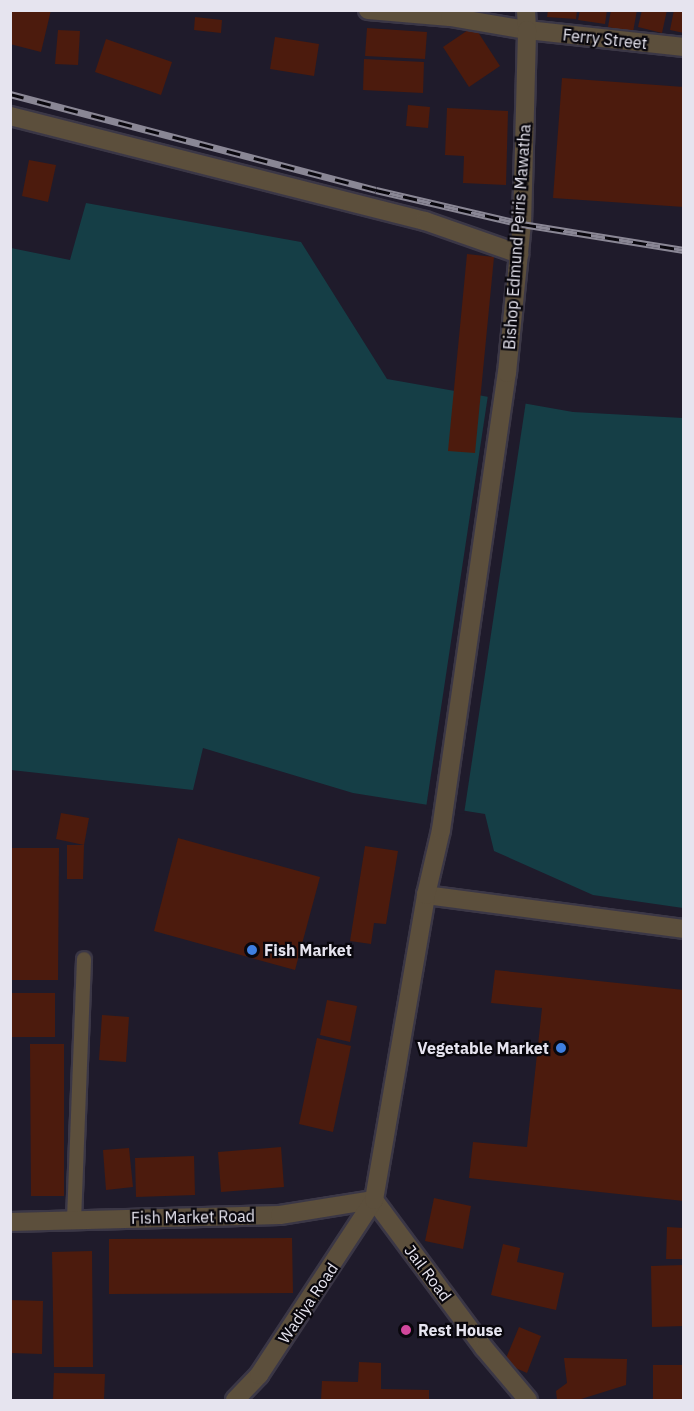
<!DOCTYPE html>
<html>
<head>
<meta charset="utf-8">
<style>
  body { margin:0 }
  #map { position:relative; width:694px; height:1411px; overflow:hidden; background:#1f1b2b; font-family:"IBM Plex Sans",sans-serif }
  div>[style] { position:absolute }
  .water>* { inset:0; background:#153e46 }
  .pier>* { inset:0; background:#1f1b2b }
  .building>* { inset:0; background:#4c1b0d }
  .roads { filter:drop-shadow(2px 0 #3b3746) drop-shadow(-2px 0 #3b3746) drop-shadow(0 2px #3b3746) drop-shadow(0 -2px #3b3746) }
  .service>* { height:14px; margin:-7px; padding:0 7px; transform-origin:7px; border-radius:7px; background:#5c4f3c }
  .minor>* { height:18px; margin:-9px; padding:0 9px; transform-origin:9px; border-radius:9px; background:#5c4f3c }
  .tertiary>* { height:18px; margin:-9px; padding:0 9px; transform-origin:9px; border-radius:9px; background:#5c4f3c }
  .rail>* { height:7px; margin-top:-3.5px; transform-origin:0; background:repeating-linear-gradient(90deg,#09070d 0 14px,#8a8795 0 28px); box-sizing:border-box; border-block:2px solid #8a8795 }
  .dots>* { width:16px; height:16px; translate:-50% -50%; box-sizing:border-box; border:3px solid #09070d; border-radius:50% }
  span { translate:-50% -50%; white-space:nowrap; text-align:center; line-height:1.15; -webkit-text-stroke:4.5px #09070d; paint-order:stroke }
  .street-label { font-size:16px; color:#e6e4ef }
  .poi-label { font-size:16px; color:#e6e4ef; font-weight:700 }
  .left { translate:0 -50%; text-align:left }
  .right { translate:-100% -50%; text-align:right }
  .frame { position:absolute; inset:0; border:12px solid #e6e4ef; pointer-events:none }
</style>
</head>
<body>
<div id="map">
  <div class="water">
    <div style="clip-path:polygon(86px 203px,301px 242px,387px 379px,573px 412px,683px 418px,683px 908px,593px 895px,494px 851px,485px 814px,353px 793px,203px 748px,193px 790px,11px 770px,11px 248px,70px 260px)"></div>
  </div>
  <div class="pier">
    <div style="clip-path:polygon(488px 395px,526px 401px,464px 814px,426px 808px)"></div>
  </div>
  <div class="building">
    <div style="clip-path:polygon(10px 10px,51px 10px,41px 52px,10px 44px)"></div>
    <div style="clip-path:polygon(548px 10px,577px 10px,576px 19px,547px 17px)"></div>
    <div style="clip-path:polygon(580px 10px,607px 10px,605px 24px,578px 20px)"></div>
    <div style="clip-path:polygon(611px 10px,637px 10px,633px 32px,608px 27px)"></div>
    <div style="clip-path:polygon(642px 10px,667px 10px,662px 33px,638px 27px)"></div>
    <div style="clip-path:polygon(674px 10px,684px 10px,684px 33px,670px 30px)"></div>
    <div style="clip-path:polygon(195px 17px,222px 20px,221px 33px,194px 30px)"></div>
    <div style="clip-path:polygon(474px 26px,500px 66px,469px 87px,443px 47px)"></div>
    <div style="clip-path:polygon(367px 28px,427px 32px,425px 59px,365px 56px)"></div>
    <div style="clip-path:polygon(58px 30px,80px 31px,78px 65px,55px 64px)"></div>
    <div style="clip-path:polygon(275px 37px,319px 44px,314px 76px,270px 69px)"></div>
    <div style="clip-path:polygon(106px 39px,172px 62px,161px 95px,95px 72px)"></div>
    <div style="clip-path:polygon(364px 59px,424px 62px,423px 93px,363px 90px)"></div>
    <div style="clip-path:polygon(562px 78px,684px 87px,684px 207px,553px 198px)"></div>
    <div style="clip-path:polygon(408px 105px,430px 107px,428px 128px,406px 126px)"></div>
    <div style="clip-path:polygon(447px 108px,508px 111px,506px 185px,463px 183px,464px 156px,445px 155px)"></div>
    <div style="clip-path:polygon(29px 160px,56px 165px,48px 202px,22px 196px)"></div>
    <div style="clip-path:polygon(467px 254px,494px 257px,475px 453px,448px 451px)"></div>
    <div style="clip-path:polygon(61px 813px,89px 818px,84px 845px,56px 839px)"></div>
    <div style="clip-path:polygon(178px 838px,320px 877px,295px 970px,154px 931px)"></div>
    <div style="clip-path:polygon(67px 845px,84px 845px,83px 879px,67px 879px)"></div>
    <div style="clip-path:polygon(365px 846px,398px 851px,386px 924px,374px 923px,371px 944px,350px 941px)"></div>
    <div style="clip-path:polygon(10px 848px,59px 848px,58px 980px,10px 980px)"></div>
    <div style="clip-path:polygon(495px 970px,684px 990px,684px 1201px,469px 1178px,473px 1142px,527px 1147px,542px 1008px,491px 1003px)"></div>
    <div style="clip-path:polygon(10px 993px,55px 993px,55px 1037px,10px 1037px)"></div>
    <div style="clip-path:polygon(327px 1000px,357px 1006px,350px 1042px,320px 1035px)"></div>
    <div style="clip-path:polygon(102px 1015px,129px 1017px,126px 1062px,99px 1060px)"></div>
    <div style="clip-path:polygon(317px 1038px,351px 1046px,333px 1132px,299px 1124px)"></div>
    <div style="clip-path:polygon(30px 1044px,64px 1044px,64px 1196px,31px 1196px)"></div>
    <div style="clip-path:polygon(281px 1147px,284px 1187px,221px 1192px,218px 1152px)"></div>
    <div style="clip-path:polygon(129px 1148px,133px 1187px,106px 1190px,103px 1150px)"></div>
    <div style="clip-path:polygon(194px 1156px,195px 1195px,136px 1197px,135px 1158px)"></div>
    <div style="clip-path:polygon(434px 1198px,471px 1206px,463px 1249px,425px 1241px)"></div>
    <div style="clip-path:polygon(667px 1227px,684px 1228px,684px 1259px,666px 1259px)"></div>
    <div style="clip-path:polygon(292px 1238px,293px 1293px,109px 1294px,109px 1239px)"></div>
    <div style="clip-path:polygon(503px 1244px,520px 1248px,517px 1262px,564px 1273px,556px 1310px,491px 1295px)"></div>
    <div style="clip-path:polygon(92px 1251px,93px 1367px,54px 1367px,52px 1252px)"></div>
    <div style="clip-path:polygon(684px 1265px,684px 1326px,652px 1327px,651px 1266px)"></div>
    <div style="clip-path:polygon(10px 1300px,43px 1301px,42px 1354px,10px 1353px)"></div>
    <div style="clip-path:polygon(519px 1327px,541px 1336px,527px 1373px,504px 1363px)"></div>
    <div style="clip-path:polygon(564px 1358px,627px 1359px,626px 1385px,578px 1400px,557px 1400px,556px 1391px,567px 1383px)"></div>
    <div style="clip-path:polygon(359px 1362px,381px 1363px,381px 1389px,429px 1390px,429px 1400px,321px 1400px,322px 1381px,358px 1382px)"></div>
    <div style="clip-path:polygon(653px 1365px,684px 1365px,684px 1400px,653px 1400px)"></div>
    <div style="clip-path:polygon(54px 1373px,105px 1374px,104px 1400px,53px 1400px)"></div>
  </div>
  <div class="roads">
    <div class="service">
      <div style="left:74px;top:1220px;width:261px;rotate:-87.8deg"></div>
    </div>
    <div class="minor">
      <div style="left:368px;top:10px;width:82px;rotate:4.9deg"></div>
      <div style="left:450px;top:17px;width:78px;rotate:9.6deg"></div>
      <div style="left:527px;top:30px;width:158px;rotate:6.2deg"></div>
      <div style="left:526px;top:10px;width:20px;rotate:87deg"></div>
      <div style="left:10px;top:116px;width:428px;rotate:14.2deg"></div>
      <div style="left:425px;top:221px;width:100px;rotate:19.3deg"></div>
      <div style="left:426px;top:895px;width:260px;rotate:7.5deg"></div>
      <div style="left:374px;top:1200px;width:184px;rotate:53.4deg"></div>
      <div style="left:484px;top:1348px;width:68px;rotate:49.8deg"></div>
      <div style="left:10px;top:1222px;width:270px;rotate:-1.5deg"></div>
      <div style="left:280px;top:1215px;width:95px;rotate:-9.1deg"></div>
      <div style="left:235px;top:1400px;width:35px;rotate:-46deg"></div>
      <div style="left:259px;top:1375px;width:209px;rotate:-56.7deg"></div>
    </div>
    <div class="tertiary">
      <div style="left:374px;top:1200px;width:309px;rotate:-80.3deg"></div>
      <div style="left:426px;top:895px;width:67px;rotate:-77deg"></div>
      <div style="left:441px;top:830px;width:462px;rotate:-81.8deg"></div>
      <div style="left:507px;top:373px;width:150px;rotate:-84.3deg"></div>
      <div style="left:522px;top:224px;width:194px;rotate:-88.5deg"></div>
    </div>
  </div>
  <div class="rail">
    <div style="left:10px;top:94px;width:378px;rotate:14.7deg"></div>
    <div style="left:376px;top:190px;width:150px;rotate:13.1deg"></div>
    <div style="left:522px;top:224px;width:164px;rotate:9.1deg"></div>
  </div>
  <div class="dots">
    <div style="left:252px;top:950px;background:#3f7fe0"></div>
    <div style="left:561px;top:1048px;background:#3f7fe0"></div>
    <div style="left:406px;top:1330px;background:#d1479c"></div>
  </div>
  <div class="street-label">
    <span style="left:605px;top:39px;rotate:6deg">Ferry Street</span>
    <span style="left:517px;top:237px;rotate:-86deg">Bishop Edmund Peiris Mawatha</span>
    <span style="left:193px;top:1217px;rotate:-1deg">Fish Market Road</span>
    <span style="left:428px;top:1273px;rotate:53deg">Jail Road</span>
    <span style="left:308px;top:1303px;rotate:-56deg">Wadiya Road</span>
  </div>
  <div class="poi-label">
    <span class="left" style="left:264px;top:950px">Fish Market</span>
    <span class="right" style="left:549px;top:1048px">Vegetable Market</span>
    <span class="left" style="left:418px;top:1330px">Rest House</span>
  </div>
  <div class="frame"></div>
</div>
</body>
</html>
